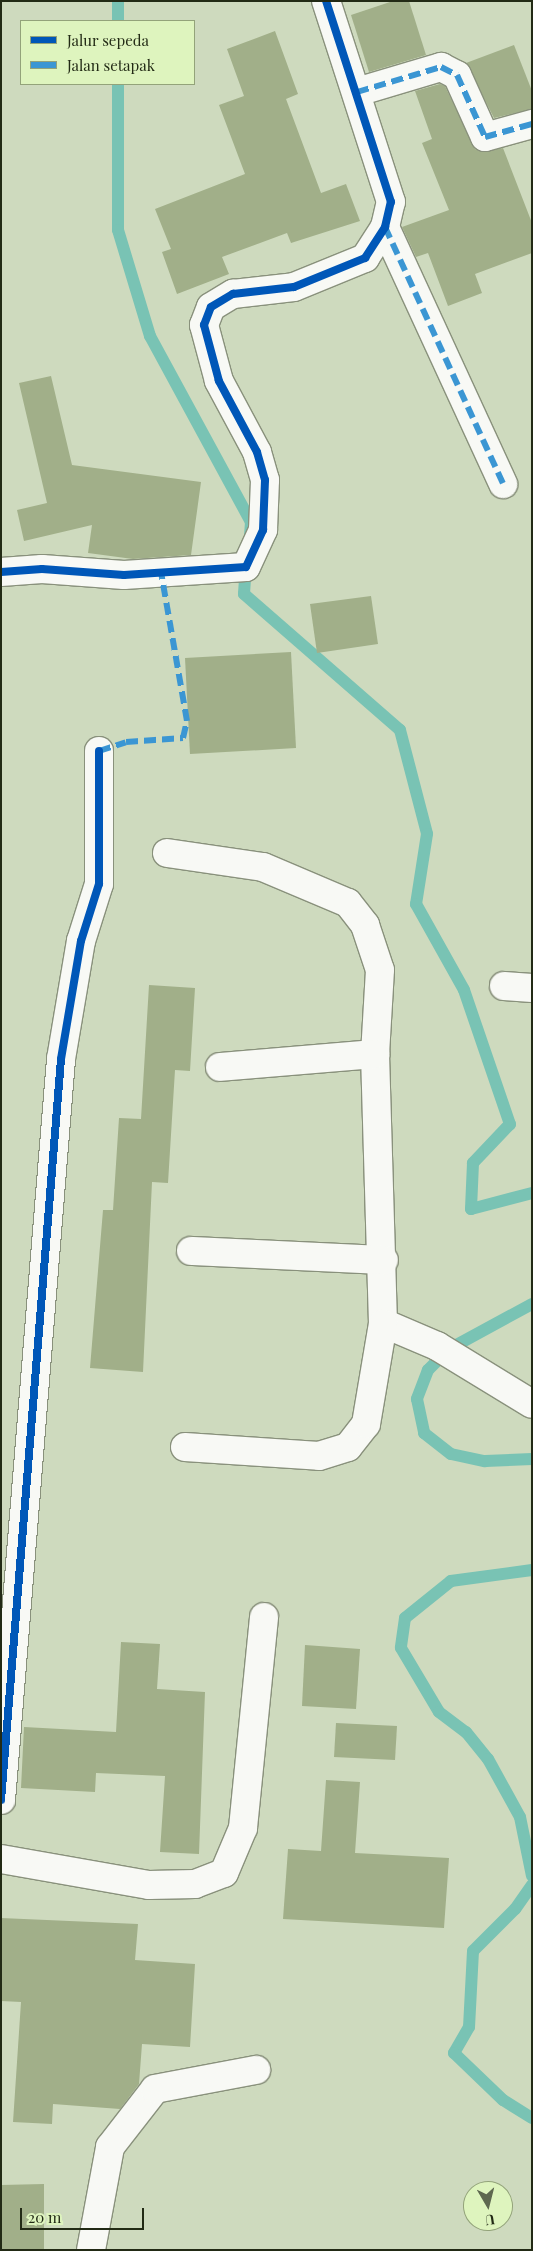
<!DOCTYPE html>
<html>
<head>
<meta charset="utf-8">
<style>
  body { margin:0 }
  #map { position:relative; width:533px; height:2251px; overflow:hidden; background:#cedabe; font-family:"Playfair Display",serif }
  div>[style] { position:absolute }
  .stream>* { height:12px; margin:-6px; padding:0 6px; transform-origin:6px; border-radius:6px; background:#79c3b4 }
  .building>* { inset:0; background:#a1af89 }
  .roads { filter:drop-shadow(1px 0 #89917c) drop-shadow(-1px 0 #89917c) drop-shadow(0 1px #89917c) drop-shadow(0 -1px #89917c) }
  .street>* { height:28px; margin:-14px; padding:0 14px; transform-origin:14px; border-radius:14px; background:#f8f9f5 }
  .quiet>* { height:6px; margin-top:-3px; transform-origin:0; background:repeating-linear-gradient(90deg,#3b96d3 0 12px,transparent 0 18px) }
  .cycleway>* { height:8px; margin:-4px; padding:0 4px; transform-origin:4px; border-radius:4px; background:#0057b8 }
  span { translate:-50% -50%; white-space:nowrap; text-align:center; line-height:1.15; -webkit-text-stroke:4px #def4be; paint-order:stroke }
  .frame { position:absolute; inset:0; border:2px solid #222a15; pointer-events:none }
  .legend { position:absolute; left:20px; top:20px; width:175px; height:65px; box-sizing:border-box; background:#def4be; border:1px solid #93a37a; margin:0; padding:6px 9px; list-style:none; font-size:15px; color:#222a15 }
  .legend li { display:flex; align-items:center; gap:10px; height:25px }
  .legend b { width:25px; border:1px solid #93a37a }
  .north { position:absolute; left:463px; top:2181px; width:50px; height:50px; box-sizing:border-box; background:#def4be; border:1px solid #93a37a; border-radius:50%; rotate:172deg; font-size:14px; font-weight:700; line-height:20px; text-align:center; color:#222a15 }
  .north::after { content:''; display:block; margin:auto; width:18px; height:22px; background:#5e6850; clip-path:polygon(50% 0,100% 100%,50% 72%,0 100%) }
  .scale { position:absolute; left:20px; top:2208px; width:124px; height:22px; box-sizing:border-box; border:2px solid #222a15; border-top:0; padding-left:6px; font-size:15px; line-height:18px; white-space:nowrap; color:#222a15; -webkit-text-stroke:4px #def4be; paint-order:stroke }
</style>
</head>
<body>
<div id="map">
  <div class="stream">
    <div style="left:118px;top:21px;width:20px;rotate:-90deg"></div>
    <div style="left:118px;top:84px;width:146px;rotate:90deg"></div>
    <div style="left:118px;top:230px;width:111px;rotate:73.2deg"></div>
    <div style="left:150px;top:336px;width:212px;rotate:61.5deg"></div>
    <div style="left:251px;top:522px;width:14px;rotate:94deg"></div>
    <div style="left:246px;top:565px;width:29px;rotate:94deg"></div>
    <div style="left:244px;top:594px;width:207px;rotate:41.1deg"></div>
    <div style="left:400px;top:730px;width:107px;rotate:75.4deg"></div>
    <div style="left:427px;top:834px;width:71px;rotate:98.9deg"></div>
    <div style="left:416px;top:904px;width:98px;rotate:60.8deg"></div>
    <div style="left:464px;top:990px;width:142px;rotate:71.1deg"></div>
    <div style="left:510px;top:1124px;width:54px;rotate:133.5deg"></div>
    <div style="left:473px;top:1163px;width:46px;rotate:92.5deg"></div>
    <div style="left:471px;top:1209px;width:63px;rotate:-14.7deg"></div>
    <div style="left:532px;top:1304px;width:94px;rotate:151.5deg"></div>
    <div style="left:449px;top:1349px;width:30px;rotate:135deg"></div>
    <div style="left:428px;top:1370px;width:31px;rotate:111deg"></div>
    <div style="left:417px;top:1399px;width:35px;rotate:78deg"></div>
    <div style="left:424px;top:1433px;width:34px;rotate:38deg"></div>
    <div style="left:451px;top:1454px;width:35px;rotate:12deg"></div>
    <div style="left:485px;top:1461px;width:47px;rotate:-2.4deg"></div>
    <div style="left:532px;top:1570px;width:82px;rotate:172.3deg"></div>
    <div style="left:451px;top:1581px;width:59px;rotate:141.2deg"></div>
    <div style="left:405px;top:1618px;width:30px;rotate:98deg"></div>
    <div style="left:401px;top:1648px;width:74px;rotate:59.3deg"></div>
    <div style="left:439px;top:1712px;width:34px;rotate:37deg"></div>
    <div style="left:466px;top:1732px;width:35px;rotate:51deg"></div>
    <div style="left:488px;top:1759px;width:66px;rotate:61.1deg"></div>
    <div style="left:520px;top:1817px;width:60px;rotate:78.5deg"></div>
    <div style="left:532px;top:1885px;width:29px;rotate:125deg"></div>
    <div style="left:515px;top:1909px;width:59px;rotate:135deg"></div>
    <div style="left:473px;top:1951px;width:76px;rotate:93deg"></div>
    <div style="left:469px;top:2027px;width:30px;rotate:120deg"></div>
    <div style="left:454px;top:2053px;width:68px;rotate:43.8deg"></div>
    <div style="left:503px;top:2100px;width:34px;rotate:32deg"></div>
  </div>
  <div class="building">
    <div style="clip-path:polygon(393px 1px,409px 1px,426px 55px,369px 72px,351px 15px)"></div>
    <div style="clip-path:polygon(275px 31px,298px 94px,286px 99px,321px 193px,346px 184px,360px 221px,291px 243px,287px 233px,222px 257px,229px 274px,177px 294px,162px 252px,171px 249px,155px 209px,245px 174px,219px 105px,244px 96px,227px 49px)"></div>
    <div style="clip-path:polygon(514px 45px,532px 91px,532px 109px,494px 118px,466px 63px)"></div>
    <div style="clip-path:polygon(440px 84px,445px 86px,475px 149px,482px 152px,503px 148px,532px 223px,532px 253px,475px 274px,482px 293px,448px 306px,428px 253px,416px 257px,402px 227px,449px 210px,422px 143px,432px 139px,415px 91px)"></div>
    <div style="clip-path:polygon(51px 376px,72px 465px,201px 482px,191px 555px,133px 559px,88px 553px,92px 525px,24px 541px,17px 510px,47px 503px,19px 383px)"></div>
    <div style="clip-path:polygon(371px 596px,378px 644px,317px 653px,310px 604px)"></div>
    <div style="clip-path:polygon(291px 652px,296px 748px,190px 754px,185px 658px)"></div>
    <div style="clip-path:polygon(149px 985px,195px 988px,190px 1071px,175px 1070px,168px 1183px,152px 1182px,143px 1372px,90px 1368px,103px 1210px,113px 1210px,119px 1118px,141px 1119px)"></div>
    <div style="clip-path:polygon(121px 1642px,160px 1644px,157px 1689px,205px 1692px,199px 1854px,160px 1852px,165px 1776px,96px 1773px,95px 1792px,21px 1788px,24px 1727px,116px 1732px)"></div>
    <div style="clip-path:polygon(305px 1645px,360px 1649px,356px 1709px,302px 1706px)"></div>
    <div style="clip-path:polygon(336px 1723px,397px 1726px,395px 1760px,334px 1757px)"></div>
    <div style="clip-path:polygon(326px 1780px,360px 1782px,355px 1853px,449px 1858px,444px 1928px,283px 1919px,288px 1849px,321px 1851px)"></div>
    <div style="clip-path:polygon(1px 1918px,138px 1924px,135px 1960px,195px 1964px,190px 2047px,142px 2044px,139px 2084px,120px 2109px,53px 2104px,52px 2124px,13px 2122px,21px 2002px,1px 2001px)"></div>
    <div style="clip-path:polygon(44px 2184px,44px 2250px,1px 2250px,1px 2185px)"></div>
  </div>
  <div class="roads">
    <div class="street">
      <div style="left:357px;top:92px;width:88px;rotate:-16.6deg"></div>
      <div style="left:441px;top:67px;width:18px;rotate:27deg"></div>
      <div style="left:457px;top:75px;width:68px;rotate:65.7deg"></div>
      <div style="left:485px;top:137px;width:49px;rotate:-15.5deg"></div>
      <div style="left:385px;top:227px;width:283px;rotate:65.3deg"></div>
      <div style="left:1px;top:572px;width:41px;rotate:-4.2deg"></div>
      <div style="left:42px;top:569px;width:82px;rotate:4.2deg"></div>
      <div style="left:124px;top:575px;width:122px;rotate:-3.8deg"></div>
      <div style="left:246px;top:567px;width:41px;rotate:-65.3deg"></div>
      <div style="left:263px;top:530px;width:50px;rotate:-87.7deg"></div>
      <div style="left:265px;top:480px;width:29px;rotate:-106deg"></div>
      <div style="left:257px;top:452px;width:81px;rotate:-118.2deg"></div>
      <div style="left:219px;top:381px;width:58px;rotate:-105deg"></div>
      <div style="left:204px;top:325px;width:19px;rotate:-69deg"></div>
      <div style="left:211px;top:307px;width:26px;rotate:-31deg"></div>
      <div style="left:233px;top:294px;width:61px;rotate:-6.5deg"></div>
      <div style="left:294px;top:287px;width:77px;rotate:-22.2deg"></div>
      <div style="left:365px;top:258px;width:37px;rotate:-57deg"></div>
      <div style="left:385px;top:227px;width:26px;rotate:-77deg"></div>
      <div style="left:391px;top:202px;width:211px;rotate:-107.9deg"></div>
      <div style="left:167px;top:853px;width:97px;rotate:8.3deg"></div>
      <div style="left:263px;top:867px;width:92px;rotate:23deg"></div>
      <div style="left:348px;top:903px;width:28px;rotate:52deg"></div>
      <div style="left:365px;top:925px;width:47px;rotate:71.6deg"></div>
      <div style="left:380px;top:970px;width:84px;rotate:93.4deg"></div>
      <div style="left:375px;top:1054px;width:269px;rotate:88.3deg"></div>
      <div style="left:383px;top:1323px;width:59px;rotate:23.1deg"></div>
      <div style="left:437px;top:1346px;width:111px;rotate:31.4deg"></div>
      <div style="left:504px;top:986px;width:28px;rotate:4deg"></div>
      <div style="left:220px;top:1067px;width:156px;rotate:-4.8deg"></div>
      <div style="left:191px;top:1251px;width:193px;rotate:2.7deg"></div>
      <div style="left:185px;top:1447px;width:134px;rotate:3.8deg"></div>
      <div style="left:319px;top:1456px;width:30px;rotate:-17deg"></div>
      <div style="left:348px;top:1447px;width:29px;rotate:-52deg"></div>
      <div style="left:366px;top:1424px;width:102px;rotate:-80.4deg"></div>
      <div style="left:1px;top:1800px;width:743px;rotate:-85.37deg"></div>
      <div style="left:61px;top:1059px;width:120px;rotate:-80.4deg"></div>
      <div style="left:81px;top:941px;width:60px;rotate:-72.5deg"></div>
      <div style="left:99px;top:884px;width:133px;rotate:-90deg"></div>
      <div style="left:1px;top:1859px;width:150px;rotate:10deg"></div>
      <div style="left:149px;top:1885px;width:46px;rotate:-1.2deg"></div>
      <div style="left:195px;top:1884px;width:31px;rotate:-21deg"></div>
      <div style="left:224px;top:1873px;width:49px;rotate:-67.1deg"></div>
      <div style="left:243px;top:1828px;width:212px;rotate:-84.3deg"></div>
      <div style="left:91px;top:2250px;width:105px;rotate:-79.5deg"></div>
      <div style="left:110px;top:2147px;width:73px;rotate:-52.2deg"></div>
      <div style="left:155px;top:2089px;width:103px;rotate:-10.7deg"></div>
    </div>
  </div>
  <div class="quiet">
    <div style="left:357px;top:92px;width:88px;rotate:-16.6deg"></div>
    <div style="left:441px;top:67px;width:18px;rotate:27deg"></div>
    <div style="left:457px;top:75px;width:68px;rotate:65.7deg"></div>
    <div style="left:485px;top:137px;width:49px;rotate:-15.5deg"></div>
    <div style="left:385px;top:227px;width:283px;rotate:65.3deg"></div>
    <div style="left:99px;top:751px;width:28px;rotate:-18deg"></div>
    <div style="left:126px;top:742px;width:57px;rotate:-4deg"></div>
    <div style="left:183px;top:738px;width:17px;rotate:-77deg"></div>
    <div style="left:187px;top:721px;width:151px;rotate:-99.9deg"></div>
  </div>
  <div class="cycleway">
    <div style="left:1px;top:572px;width:41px;rotate:-4.2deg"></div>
    <div style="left:42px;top:569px;width:82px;rotate:4.2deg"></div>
    <div style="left:124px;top:575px;width:122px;rotate:-3.8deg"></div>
    <div style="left:246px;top:567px;width:41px;rotate:-65.3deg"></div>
    <div style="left:263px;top:530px;width:50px;rotate:-87.7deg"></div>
    <div style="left:265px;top:480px;width:29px;rotate:-106deg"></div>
    <div style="left:257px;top:452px;width:81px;rotate:-118.2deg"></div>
    <div style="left:219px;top:381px;width:58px;rotate:-105deg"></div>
    <div style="left:204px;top:325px;width:19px;rotate:-69deg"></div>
    <div style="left:211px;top:307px;width:26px;rotate:-31deg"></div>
    <div style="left:233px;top:294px;width:61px;rotate:-6.5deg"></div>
    <div style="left:294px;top:287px;width:77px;rotate:-22.2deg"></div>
    <div style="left:365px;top:258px;width:37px;rotate:-57deg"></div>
    <div style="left:385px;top:227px;width:26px;rotate:-77deg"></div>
    <div style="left:391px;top:202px;width:211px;rotate:-107.9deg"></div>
    <div style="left:1px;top:1800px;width:743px;rotate:-85.37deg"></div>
    <div style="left:61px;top:1059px;width:120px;rotate:-80.4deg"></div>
    <div style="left:81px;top:941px;width:60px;rotate:-72.5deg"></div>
    <div style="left:99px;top:884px;width:133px;rotate:-90deg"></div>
  </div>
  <div class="frame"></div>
  <ul class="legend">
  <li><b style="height:6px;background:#0057b8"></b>Jalur sepeda</li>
  <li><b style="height:6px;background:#3b96d3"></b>Jalan setapak</li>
  </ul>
  <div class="north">U</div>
  <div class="scale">20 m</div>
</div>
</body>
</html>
